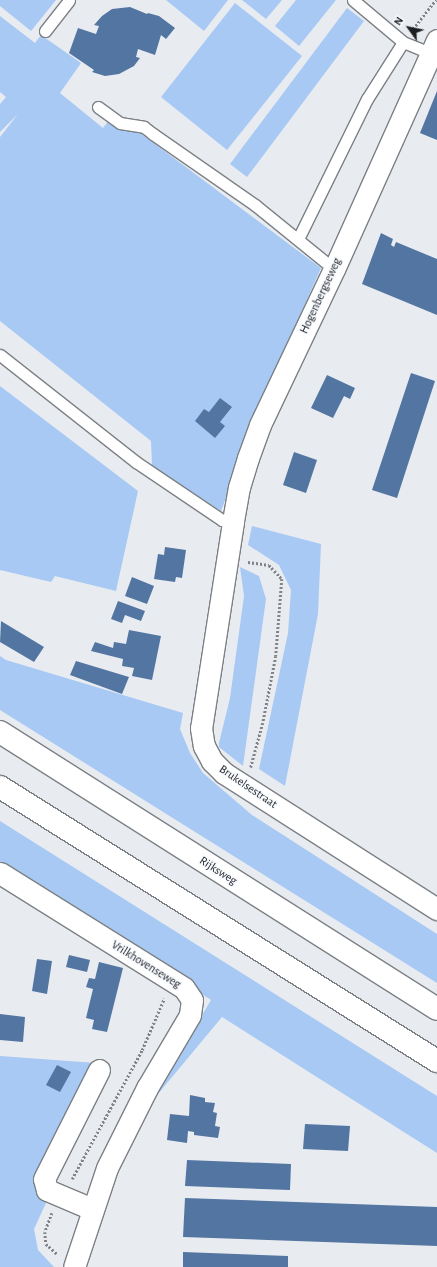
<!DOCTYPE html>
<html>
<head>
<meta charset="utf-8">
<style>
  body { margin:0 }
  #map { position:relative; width:437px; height:1267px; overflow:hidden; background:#e8ecf1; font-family:"Alegreya Sans",sans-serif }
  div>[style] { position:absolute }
  .green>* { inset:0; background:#a7c9f4 }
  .building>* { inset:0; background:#5375a1 }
  .path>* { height:2.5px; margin-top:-1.25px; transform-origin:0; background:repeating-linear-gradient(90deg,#818387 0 2px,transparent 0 4px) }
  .roads { filter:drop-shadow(1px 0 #7c8084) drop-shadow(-1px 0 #7c8084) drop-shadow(0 1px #7c8084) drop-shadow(0 -1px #7c8084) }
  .service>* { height:11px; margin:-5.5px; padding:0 5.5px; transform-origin:5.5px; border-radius:5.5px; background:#fff }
  .minor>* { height:21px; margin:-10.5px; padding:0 10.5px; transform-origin:10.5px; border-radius:10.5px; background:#fff }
  .motorway>* { height:22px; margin:-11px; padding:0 11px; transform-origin:11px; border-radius:11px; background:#fff }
  span { translate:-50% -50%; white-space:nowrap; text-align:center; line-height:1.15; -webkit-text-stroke:3px #f5f9fe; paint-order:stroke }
  .street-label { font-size:12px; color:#1e1f21 }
  .north { position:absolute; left:389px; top:8px; width:40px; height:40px; -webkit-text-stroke:3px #f5f9fe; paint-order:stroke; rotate:303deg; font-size:11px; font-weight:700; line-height:16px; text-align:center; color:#1e1f21 }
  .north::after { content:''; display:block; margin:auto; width:14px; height:18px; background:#1e1f21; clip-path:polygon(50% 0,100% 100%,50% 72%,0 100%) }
</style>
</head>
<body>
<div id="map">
  <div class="green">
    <div style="clip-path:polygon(0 0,56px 0,31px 31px,0 6px)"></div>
    <div style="clip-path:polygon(166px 0,228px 0,204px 31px)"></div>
    <div style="clip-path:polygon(242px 0,282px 0,266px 19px)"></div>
    <div style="clip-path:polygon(296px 0,336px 0,299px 46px,275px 26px)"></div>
    <div style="clip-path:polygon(235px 3px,302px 56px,227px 150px,161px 97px)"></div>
    <div style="clip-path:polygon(347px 8px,364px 21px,247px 177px,230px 164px)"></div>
    <div style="clip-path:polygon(0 16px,35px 43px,41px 35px,81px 63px,60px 93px,103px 128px,112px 116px,139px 132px,321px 268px,258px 410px,221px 511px,152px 466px,151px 441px,0 321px,0 137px,18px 114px,0 132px,0 104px,6px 97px,0 92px)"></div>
    <div style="clip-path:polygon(0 386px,138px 491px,116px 591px,55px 576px,51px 582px,0 570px)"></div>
    <div style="clip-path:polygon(252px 526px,321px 544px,318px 614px,285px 786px,259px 769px,288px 633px,291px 590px,279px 565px,248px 545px)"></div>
    <div style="clip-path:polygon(240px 567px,259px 576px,266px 599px,243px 766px,219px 747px,219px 743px,230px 698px,244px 596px)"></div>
    <div style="clip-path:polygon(0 656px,6px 660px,183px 713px,180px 729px,190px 753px,203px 773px,252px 815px,437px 934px,437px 983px,0 710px)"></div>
    <div style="clip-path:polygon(0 821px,437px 1096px,437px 1153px,222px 1017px,148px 1106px,211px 1000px,0 864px)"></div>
    <div style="clip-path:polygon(0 1056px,110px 1064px,34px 1229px,38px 1250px,54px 1267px,0 1267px)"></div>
  </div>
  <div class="building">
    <div style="clip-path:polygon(130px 7px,147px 14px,148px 13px,159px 16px,175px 28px,166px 39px,161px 35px,155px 55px,138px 49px,136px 57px,140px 58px,134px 66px,119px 74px,105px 76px,92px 72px,94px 70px,69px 53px,78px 28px,96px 34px,99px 26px,94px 25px,102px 16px,112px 9px)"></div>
    <div style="clip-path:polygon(437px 91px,437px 140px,420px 133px)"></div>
    <div style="clip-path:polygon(381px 233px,393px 239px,391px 245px,394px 247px,396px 242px,437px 259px,437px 315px,362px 284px)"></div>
    <div style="clip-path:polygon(411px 373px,435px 381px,397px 498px,372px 490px)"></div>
    <div style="clip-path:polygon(327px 375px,355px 388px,350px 399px,344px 396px,333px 418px,311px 408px)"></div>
    <div style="clip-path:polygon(220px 398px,232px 407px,220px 422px,225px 426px,215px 438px,195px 421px,204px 409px,209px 412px)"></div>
    <div style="clip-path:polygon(294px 452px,317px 460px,306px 493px,283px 485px)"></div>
    <div style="clip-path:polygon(165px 547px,186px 550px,182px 578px,176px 577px,175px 582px,154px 579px,158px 554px,164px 555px)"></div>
    <div style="clip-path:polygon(132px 577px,154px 586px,147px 604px,125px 596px)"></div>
    <div style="clip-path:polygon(118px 601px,145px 611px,141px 621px,125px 615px,122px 623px,111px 619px)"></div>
    <div style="clip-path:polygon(1px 621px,44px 647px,34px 662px,0 642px)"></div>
    <div style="clip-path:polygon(129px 630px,161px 636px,152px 680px,132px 676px,134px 668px,122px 666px,123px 659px,91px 651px,95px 642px,113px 648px,114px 642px,126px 644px)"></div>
    <div style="clip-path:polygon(76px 661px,129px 677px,122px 694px,70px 675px)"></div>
    <div style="clip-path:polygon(69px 955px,90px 960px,87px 972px,66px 967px)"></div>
    <div style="clip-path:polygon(37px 959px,52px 961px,47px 994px,32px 991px)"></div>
    <div style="clip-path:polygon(99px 962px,123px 968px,107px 1032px,92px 1029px,94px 1020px,86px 1018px,93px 989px,86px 987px,89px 978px,95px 979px)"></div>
    <div style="clip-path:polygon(0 1014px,25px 1017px,23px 1042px,0 1040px)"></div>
    <div style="clip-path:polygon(57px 1065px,71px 1072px,60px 1092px,46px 1085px)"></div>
    <div style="clip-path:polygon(190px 1095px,205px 1098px,205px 1102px,215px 1103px,213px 1112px,217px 1113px,215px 1126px,220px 1127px,218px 1138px,194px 1135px,194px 1132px,188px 1131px,187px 1143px,167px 1140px,170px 1114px,189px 1116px)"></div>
    <div style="clip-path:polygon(305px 1124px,350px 1126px,348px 1151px,303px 1149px)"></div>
    <div style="clip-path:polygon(187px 1160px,291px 1164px,290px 1190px,185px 1186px)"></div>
    <div style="clip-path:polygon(185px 1198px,437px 1207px,437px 1246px,183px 1237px)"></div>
    <div style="clip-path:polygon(183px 1252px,288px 1256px,288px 1267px,183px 1267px)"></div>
  </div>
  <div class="path">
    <div style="left:413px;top:29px;width:37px;rotate:-52deg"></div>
    <div style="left:248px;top:562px;width:21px;rotate:8deg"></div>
    <div style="left:269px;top:565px;width:19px;rotate:47deg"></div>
    <div style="left:282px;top:579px;width:77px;rotate:94.5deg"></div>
    <div style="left:276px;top:656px;width:68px;rotate:101deg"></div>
    <div style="left:263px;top:723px;width:46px;rotate:105.3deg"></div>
    <div style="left:72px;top:1179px;width:147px;rotate:-61.5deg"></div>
    <div style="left:142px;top:1050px;width:56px;rotate:-66.7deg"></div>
    <div style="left:52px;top:1213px;width:20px;rotate:110deg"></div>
    <div style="left:45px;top:1232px;width:12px;rotate:85deg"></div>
    <div style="left:46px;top:1244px;width:15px;rotate:42deg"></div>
  </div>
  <div class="roads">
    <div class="service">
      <div style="left:353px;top:0;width:65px;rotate:40deg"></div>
      <div style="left:403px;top:42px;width:29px;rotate:22deg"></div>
      <div style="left:45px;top:31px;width:39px;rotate:-52deg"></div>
      <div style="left:98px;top:107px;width:27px;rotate:36deg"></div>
      <div style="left:120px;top:123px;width:24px;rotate:9deg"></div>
      <div style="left:144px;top:127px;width:11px;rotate:38deg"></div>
      <div style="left:153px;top:134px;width:124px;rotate:34.8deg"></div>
      <div style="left:255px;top:205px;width:102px;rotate:39deg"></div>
      <div style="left:298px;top:239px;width:156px;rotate:-63.8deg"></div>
      <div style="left:367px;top:99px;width:67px;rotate:-57.7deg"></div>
      <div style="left:0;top:355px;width:173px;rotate:38.2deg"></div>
      <div style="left:136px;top:462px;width:104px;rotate:34deg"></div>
      <div style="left:222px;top:520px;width:11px;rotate:10deg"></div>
    </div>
    <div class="minor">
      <div style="left:437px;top:40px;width:251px;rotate:114.2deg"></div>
      <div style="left:334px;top:269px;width:173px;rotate:115.4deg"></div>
      <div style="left:260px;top:425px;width:35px;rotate:110deg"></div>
      <div style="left:248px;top:458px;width:30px;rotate:107deg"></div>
      <div style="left:239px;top:487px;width:36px;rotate:100deg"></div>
      <div style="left:233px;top:522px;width:208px;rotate:98.8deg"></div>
      <div style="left:201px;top:728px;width:18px;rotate:81deg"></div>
      <div style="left:204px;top:746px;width:17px;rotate:62deg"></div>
      <div style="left:212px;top:761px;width:17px;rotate:45deg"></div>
      <div style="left:224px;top:773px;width:253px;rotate:32.6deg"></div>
      <div style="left:0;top:873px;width:217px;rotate:32deg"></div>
      <div style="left:184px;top:988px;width:14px;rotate:56deg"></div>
      <div style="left:192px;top:1000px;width:15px;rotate:98deg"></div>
      <div style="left:190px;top:1015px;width:85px;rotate:120.5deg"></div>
      <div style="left:147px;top:1088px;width:89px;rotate:116.6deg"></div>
      <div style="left:107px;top:1168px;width:104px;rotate:108.4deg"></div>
      <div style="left:92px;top:1209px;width:49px;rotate:-157.1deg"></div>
      <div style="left:47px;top:1190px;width:11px;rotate:-105deg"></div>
      <div style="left:44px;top:1179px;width:122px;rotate:-63.2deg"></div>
    </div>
    <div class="motorway">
      <div style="left:0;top:732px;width:517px;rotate:32.37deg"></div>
      <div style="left:0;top:787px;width:516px;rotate:32.09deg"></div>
    </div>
  </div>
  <div class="street-label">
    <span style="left:321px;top:296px;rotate:-65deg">Hogenbergseweg</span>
    <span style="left:248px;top:787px;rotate:34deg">Brukelsestraat</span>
    <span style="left:218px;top:871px;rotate:33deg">Rijksweg</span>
    <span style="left:146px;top:965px;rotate:32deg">Vrilkhovenseweg</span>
  </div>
  <div class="north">N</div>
</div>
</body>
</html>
